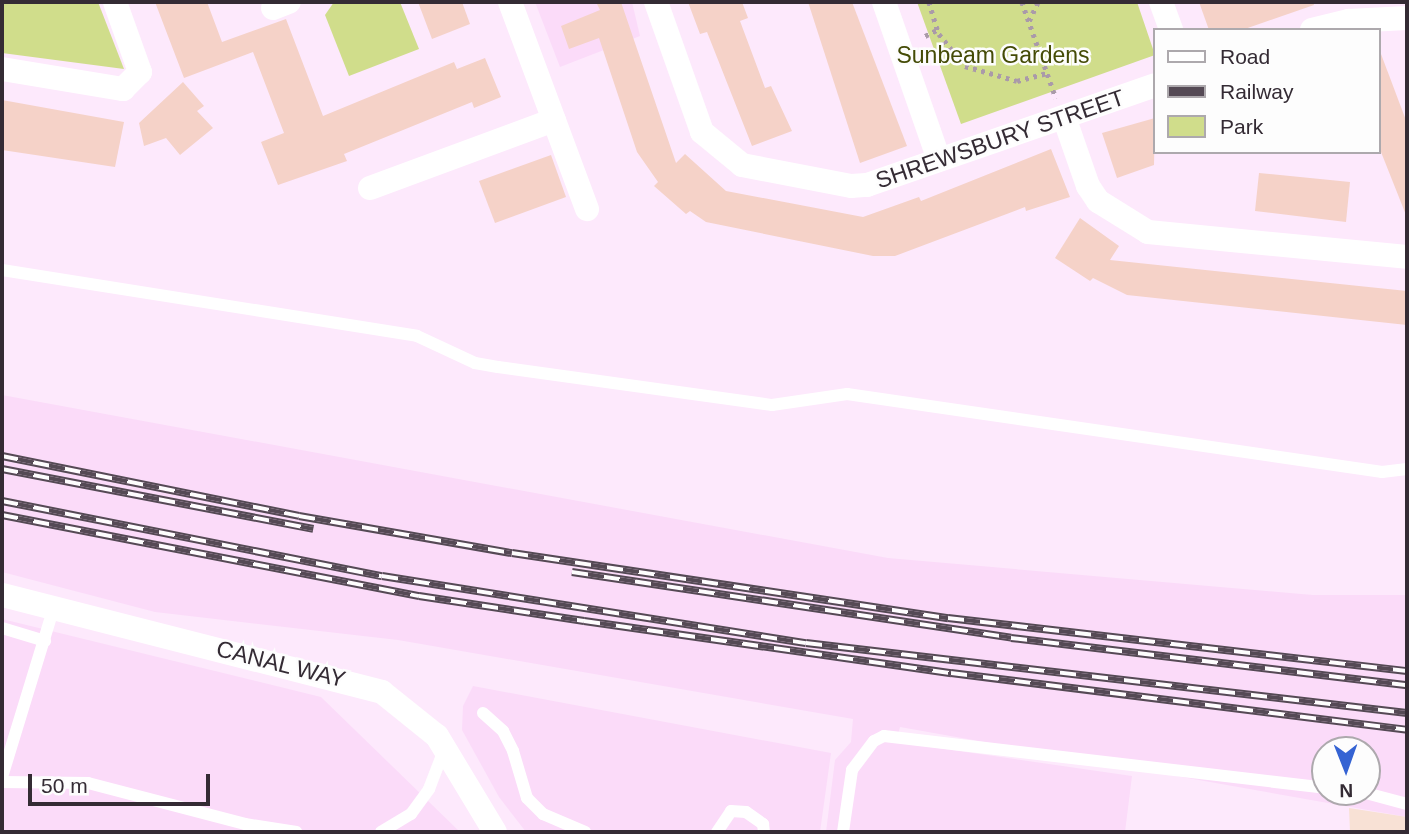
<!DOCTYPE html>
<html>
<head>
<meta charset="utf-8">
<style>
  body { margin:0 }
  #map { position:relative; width:1409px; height:834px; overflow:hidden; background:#fde9fc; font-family:Helvetica,sans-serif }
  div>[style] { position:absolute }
  .built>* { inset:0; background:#fbdbf9 }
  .industrial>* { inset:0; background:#f8e1d5 }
  .green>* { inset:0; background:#d0dd8b }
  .building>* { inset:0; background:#f5d2c8 }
  .path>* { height:4.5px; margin-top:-2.25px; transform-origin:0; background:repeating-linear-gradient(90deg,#aa9aa9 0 3.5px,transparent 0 8.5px) }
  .service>* { height:12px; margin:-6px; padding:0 6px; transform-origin:6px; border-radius:6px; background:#fff }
  .minor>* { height:24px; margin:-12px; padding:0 12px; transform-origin:12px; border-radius:12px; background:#fff }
  .rail>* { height:8px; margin-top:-4px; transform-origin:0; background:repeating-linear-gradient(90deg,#fdfdfd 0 16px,#554a55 0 32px); box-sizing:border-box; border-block:2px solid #554a55 }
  span { translate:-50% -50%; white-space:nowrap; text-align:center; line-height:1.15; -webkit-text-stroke:5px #fdfdfd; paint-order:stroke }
  .park-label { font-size:23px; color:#444b06 }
  .street-label { font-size:23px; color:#342b34 }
  .frame { position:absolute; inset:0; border:4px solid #342b34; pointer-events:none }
  .legend { position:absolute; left:1153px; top:28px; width:228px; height:126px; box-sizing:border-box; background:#fdfdfd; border:2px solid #ada9ad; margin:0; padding:9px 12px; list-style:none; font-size:21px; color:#342b34 }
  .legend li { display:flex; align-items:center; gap:14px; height:35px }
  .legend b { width:35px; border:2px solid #ada9ad }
  .north { position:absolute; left:1311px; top:736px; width:70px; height:70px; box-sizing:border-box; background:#fdfdfd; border:2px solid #ada9ad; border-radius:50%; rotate:179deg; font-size:19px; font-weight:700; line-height:28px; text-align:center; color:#342b34 }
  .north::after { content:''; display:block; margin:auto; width:24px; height:32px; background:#3563d3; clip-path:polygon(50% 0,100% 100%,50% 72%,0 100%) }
  .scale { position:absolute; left:28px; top:774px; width:182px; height:32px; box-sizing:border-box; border:4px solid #342b34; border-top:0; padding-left:9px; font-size:21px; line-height:24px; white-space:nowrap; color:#342b34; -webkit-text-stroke:5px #fdfdfd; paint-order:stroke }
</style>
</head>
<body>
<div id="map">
  <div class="built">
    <div style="clip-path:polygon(535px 2px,632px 2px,640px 36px,560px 67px)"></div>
    <div style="clip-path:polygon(evenodd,2px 395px,888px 558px,1313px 595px,1407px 595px,1407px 817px,900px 727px,896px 742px,1132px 776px,1125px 832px,826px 832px,835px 760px,851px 742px,853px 719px,398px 640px,155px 612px,2px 572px,2px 395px,1325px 750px,1367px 750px,1367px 792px,1325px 792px,1325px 750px)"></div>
    <div style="clip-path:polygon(2px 619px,321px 697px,460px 832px,2px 832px)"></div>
    <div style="clip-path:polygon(473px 686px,831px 753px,820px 832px,526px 832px,499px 797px,462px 730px,463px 706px)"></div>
  </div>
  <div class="industrial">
    <div style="clip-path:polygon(1349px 808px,1407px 817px,1407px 832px,1350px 832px)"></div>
  </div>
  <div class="green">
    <div style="clip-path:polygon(2px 2px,98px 2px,124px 69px,2px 53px)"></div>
    <div style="clip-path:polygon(334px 2px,400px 2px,419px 49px,349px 76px,325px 15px)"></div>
    <div style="clip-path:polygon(917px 2px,1137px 2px,1155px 55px,961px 124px)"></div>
  </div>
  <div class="building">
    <div style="clip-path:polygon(155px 2px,207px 2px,222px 42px,286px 19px,323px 116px,454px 62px,457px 69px,485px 58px,501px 97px,474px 108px,472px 102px,344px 154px,347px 161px,278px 185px,261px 142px,284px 133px,253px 52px,184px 78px)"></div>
    <div style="clip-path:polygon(418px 2px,462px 2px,470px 24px,432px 39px)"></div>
    <div style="clip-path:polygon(596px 2px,621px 2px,676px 163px,685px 154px,726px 191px,863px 217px,919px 197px,921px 201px,1051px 149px,1070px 197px,1026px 211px,1025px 207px,895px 256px,873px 256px,706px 222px,690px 211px,686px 214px,654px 186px,658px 182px,637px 152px,599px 38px,569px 49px,561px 26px,600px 10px)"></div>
    <div style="clip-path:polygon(688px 2px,742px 2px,748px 18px,740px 21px,765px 88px,771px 86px,792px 131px,752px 146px,707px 32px,700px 34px)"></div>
    <div style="clip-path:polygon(808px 2px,852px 2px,907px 146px,860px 163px)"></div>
    <div style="clip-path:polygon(1199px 2px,1313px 2px,1314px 5px,1242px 30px,1209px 30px)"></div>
    <div style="clip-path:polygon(1381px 54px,1407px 123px,1406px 215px,1379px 147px)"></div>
    <div style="clip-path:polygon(183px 82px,204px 106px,197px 111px,213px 128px,180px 155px,166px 138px,144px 146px,139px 123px)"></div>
    <div style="clip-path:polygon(2px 100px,124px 122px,115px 167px,2px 150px)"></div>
    <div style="clip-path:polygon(1155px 118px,1154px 165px,1117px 178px,1102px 133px)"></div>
    <div style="clip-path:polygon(551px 155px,566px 197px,495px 223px,479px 181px)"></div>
    <div style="clip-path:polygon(1259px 173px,1350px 182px,1346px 222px,1255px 211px)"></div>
    <div style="clip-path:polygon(1080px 218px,1119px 246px,1110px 260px,1407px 291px,1407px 325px,1127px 295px,1093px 278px,1090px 281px,1055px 258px)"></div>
  </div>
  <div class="path">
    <div style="left:929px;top:2px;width:34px;rotate:73deg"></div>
    <div style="left:939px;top:34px;width:41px;rotate:50.9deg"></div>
    <div style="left:965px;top:66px;width:54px;rotate:16.1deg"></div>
    <div style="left:1017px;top:81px;width:31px;rotate:-15deg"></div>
    <div style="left:1022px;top:2px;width:102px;rotate:70.5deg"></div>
    <div style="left:1029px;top:21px;width:21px;rotate:-65deg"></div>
    <div style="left:925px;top:36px;width:13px;rotate:-27deg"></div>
  </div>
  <div class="service">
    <div style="left:2px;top:270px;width:420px;rotate:9deg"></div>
    <div style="left:417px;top:336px;width:64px;rotate:25deg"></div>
    <div style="left:475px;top:363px;width:23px;rotate:10deg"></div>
    <div style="left:498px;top:367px;width:277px;rotate:7.9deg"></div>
    <div style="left:772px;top:405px;width:76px;rotate:-8.3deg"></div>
    <div style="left:847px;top:394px;width:541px;rotate:8.29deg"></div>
    <div style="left:1382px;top:472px;width:25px;rotate:-7deg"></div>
    <div style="left:2px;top:628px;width:45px;rotate:16.8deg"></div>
    <div style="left:483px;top:713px;width:27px;rotate:42deg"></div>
    <div style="left:503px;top:731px;width:22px;rotate:63deg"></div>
    <div style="left:513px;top:751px;width:49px;rotate:73.4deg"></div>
    <div style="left:527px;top:798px;width:23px;rotate:45deg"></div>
    <div style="left:543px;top:814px;width:46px;rotate:23.2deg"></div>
    <div style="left:2px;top:777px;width:178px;rotate:-73deg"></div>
    <div style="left:2px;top:782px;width:86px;rotate:0.7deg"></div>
    <div style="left:88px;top:783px;width:162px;rotate:14.6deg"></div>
    <div style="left:245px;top:824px;width:52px;rotate:8.9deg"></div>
    <div style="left:1362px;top:792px;width:47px;rotate:14.9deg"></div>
    <div style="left:381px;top:832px;width:35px;rotate:-31deg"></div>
    <div style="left:411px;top:814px;width:31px;rotate:-54deg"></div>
    <div style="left:429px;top:789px;width:42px;rotate:-69deg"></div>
    <div style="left:717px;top:832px;width:25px;rotate:-56deg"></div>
    <div style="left:731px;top:811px;width:15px;rotate:4deg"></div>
    <div style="left:746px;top:812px;width:21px;rotate:35deg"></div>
    <div style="left:763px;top:824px;width:8px;rotate:83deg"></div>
    <div style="left:843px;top:832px;width:63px;rotate:-81.7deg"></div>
    <div style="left:852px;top:770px;width:36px;rotate:-53deg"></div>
    <div style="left:874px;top:741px;width:11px;rotate:-27deg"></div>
    <div style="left:884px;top:736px;width:444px;rotate:6.7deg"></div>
  </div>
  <div class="minor">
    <div style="left:510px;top:2px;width:221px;rotate:69.6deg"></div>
    <div style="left:656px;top:2px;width:138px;rotate:70.5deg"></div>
    <div style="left:702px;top:132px;width:52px;rotate:39.5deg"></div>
    <div style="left:742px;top:165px;width:111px;rotate:10.9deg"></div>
    <div style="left:851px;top:186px;width:16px;rotate:-4deg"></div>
    <div style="left:867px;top:185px;width:305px;rotate:-19.1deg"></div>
    <div style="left:884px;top:2px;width:167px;rotate:70.8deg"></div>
    <div style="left:1161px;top:2px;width:30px;rotate:70deg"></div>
    <div style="left:273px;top:8px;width:17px;rotate:-21deg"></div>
    <div style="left:1312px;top:30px;width:38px;rotate:-14deg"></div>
    <div style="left:1349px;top:21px;width:58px;rotate:-3deg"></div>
    <div style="left:2px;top:69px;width:123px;rotate:9.4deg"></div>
    <div style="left:123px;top:89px;width:24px;rotate:-45deg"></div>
    <div style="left:140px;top:72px;width:74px;rotate:-109.7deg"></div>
    <div style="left:1064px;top:117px;width:73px;rotate:70.8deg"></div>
    <div style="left:1088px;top:186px;width:18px;rotate:56deg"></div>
    <div style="left:1098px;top:201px;width:59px;rotate:31.8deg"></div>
    <div style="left:1148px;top:232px;width:260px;rotate:5.5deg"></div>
    <div style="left:370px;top:188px;width:196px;rotate:-20.3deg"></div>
    <div style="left:2px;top:595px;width:392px;rotate:14.3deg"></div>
    <div style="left:382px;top:692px;width:70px;rotate:38.7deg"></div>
    <div style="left:437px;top:736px;width:112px;rotate:58.9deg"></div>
  </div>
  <div class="rail">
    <div style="left:2px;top:456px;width:303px;rotate:11.4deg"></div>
    <div style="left:299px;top:516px;width:216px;rotate:9.9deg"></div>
    <div style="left:512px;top:553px;width:441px;rotate:8.5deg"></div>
    <div style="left:948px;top:618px;width:462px;rotate:6.6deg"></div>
    <div style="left:2px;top:469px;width:317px;rotate:10.9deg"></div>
    <div style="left:2px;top:501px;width:387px;rotate:11.2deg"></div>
    <div style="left:382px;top:576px;width:429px;rotate:9deg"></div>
    <div style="left:806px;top:643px;width:605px;rotate:6.64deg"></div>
    <div style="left:2px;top:515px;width:425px;rotate:11deg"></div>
    <div style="left:419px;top:596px;width:167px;rotate:8.6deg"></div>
    <div style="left:584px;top:621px;width:371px;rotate:8.1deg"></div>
    <div style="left:951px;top:673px;width:460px;rotate:7.1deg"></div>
    <div style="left:572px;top:572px;width:444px;rotate:8.5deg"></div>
    <div style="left:1011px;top:638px;width:399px;rotate:6.8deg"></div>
  </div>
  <div class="park-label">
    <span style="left:993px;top:55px">Sunbeam Gardens</span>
  </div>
  <div class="street-label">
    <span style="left:1000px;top:139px;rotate:-19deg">SHREWSBURY STREET</span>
    <span style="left:281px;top:664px;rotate:14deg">CANAL WAY</span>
  </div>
  <div class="frame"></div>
  <ul class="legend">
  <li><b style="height:9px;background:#fff"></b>Road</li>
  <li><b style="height:9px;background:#554a55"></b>Railway</li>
  <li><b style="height:19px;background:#d0dd8b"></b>Park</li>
  </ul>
  <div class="north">N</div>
  <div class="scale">50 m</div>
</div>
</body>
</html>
